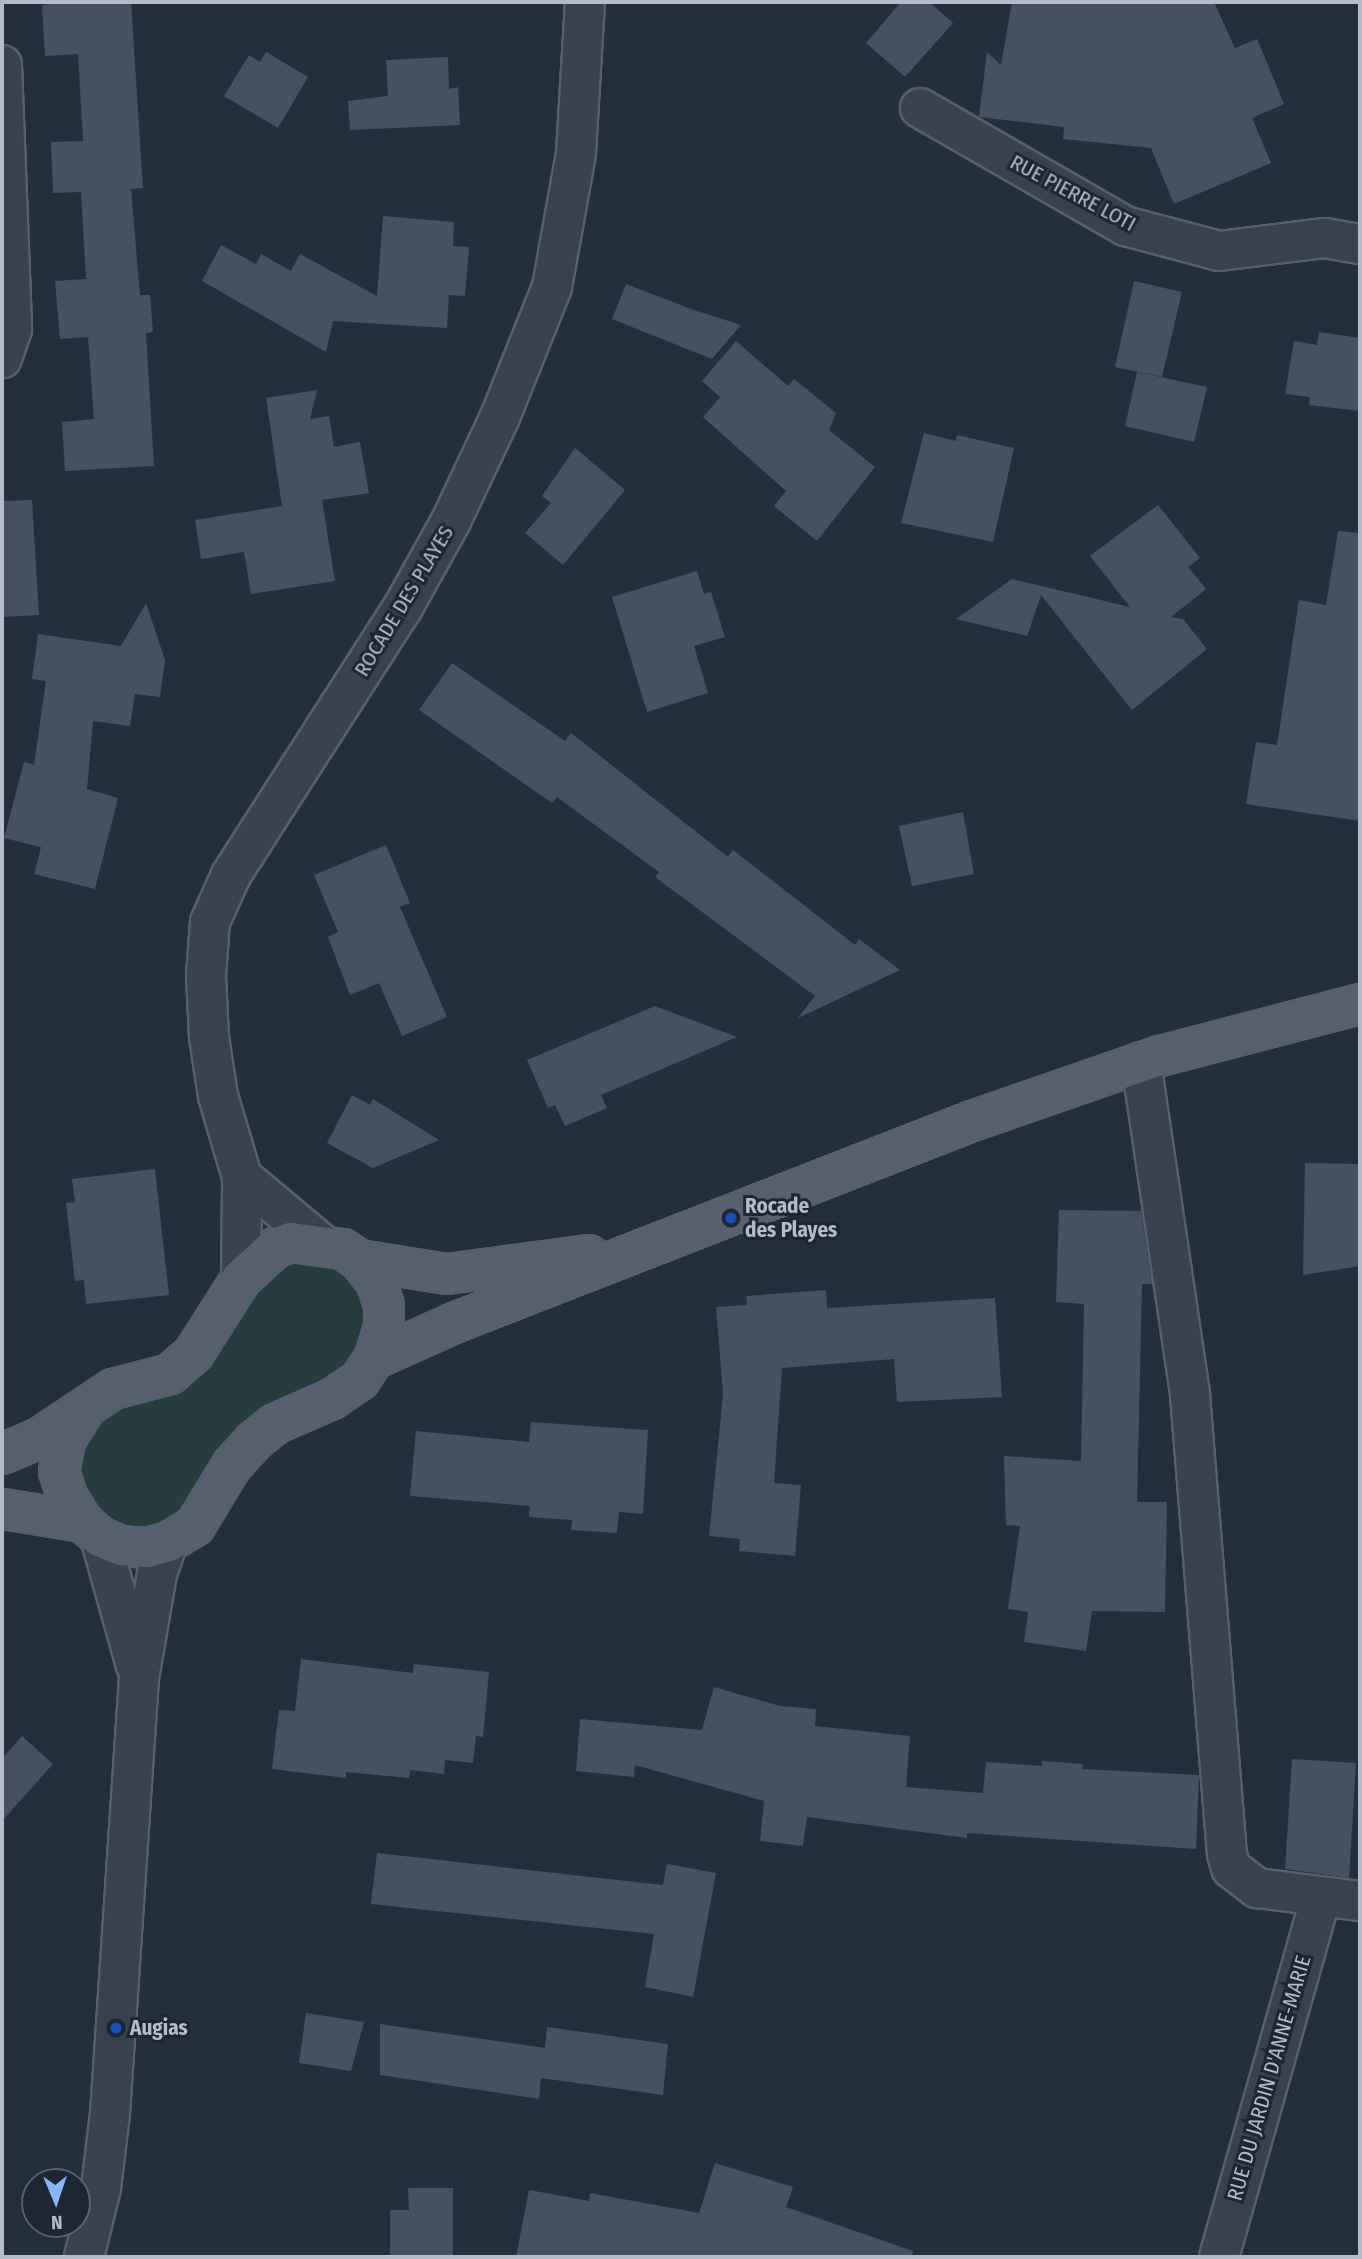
<!DOCTYPE html>
<html>
<head>
<meta charset="utf-8">
<style>
  body { margin:0 }
  #map { position:relative; width:1362px; height:2259px; overflow:hidden; background:#242f3e; font-family:"Fira Sans Condensed",sans-serif }
  div>[style] { position:absolute }
  .green>* { inset:0; background:#263c3f }
  .building>* { inset:0; background:#455162 }
  .roads { filter:drop-shadow(2px 0 #565f6c) drop-shadow(-2px 0 #565f6c) drop-shadow(0 2px #565f6c) drop-shadow(0 -2px #565f6c) }
  .minor>* { height:38px; margin:-19px; padding:0 19px; transform-origin:19px; border-radius:19px; background:#38414e }
  .major>* { height:38px; margin:-19px; padding:0 19px; transform-origin:19px; border-radius:19px; background:#56606e }
  .dots>* { width:19px; height:19px; translate:-50% -50%; box-sizing:border-box; border:4px solid #1d2633; border-radius:50% }
  span { translate:-50% -50%; white-space:nowrap; text-align:center; line-height:1.15; -webkit-text-stroke:6px #1d2633; paint-order:stroke }
  .street-label { font-size:21px; color:#b4bcc9 }
  .poi-label { font-size:21px; color:#b4bcc9; font-weight:700 }
  .left { translate:0 -50%; text-align:left }
  .frame { position:absolute; inset:0; border:4px solid #b4bcc9; pointer-events:none }
  .north { position:absolute; left:21px; top:2168px; width:70px; height:70px; box-sizing:border-box; background:#1d2633; border:2px solid #59626f; border-radius:50%; rotate:178deg; font-size:19px; font-weight:700; line-height:28px; text-align:center; color:#b4bcc9 }
  .north::after { content:''; display:block; margin:auto; width:24px; height:32px; background:#8ab4f8; clip-path:polygon(50% 0,100% 100%,50% 72%,0 100%) }
</style>
</head>
<body>
<div id="map">
  <div class="green">
    <div style="clip-path:polygon(343px 1249px,380px 1345px,298px 1412px,195px 1526px,100px 1537px,66px 1439px,146px 1383px,259px 1259px)"></div>
  </div>
  <div class="building">
    <div style="clip-path:polygon(74px 2px,131px 2px,143px 188px,131px 189px,140px 295px,150px 295px,153px 332px,146px 333px,154px 466px,65px 471px,62px 422px,94px 419px,88px 337px,60px 339px,55px 281px,86px 279px,81px 192px,53px 193px,51px 142px,83px 141px,78px 54px,45px 56px,42px 5px)"></div>
    <div style="clip-path:polygon(901px 2px,929px 2px,953px 23px,905px 77px,866px 43px)"></div>
    <div style="clip-path:polygon(1012px 2px,1214px 2px,1235px 48px,1257px 39px,1284px 104px,1252px 118px,1271px 163px,1174px 204px,1151px 148px,1063px 139px,1064px 127px,979px 117px,987px 52px,1001px 65px)"></div>
    <div style="clip-path:polygon(266px 52px,308px 77px,278px 128px,224px 96px,249px 55px,260px 62px)"></div>
    <div style="clip-path:polygon(448px 57px,449px 89px,458px 87px,460px 125px,350px 130px,348px 101px,388px 96px,386px 60px)"></div>
    <div style="clip-path:polygon(383px 216px,454px 222px,453px 246px,469px 247px,465px 296px,449px 295px,447px 328px,333px 321px,326px 352px,202px 281px,221px 245px,256px 264px,261px 254px,291px 271px,300px 254px,377px 296px)"></div>
    <div style="clip-path:polygon(1134px 281px,1182px 292px,1162px 377px,1115px 367px)"></div>
    <div style="clip-path:polygon(626px 284px,691px 309px,741px 325px,712px 359px,612px 319px)"></div>
    <div style="clip-path:polygon(1319px 332px,1360px 338px,1360px 411px,1309px 405px,1310px 397px,1285px 394px,1294px 341px,1317px 345px)"></div>
    <div style="clip-path:polygon(736px 341px,788px 386px,794px 379px,836px 413px,829px 430px,875px 467px,817px 541px,774px 506px,786px 491px,703px 417px,720px 397px,702px 381px)"></div>
    <div style="clip-path:polygon(1137px 372px,1207px 387px,1194px 442px,1125px 426px)"></div>
    <div style="clip-path:polygon(317px 390px,310px 419px,329px 416px,334px 447px,360px 442px,369px 493px,322px 500px,335px 581px,251px 594px,244px 552px,201px 559px,195px 520px,282px 506px,266px 398px)"></div>
    <div style="clip-path:polygon(924px 433px,956px 441px,957px 435px,1014px 448px,993px 542px,901px 523px)"></div>
    <div style="clip-path:polygon(575px 448px,625px 490px,563px 565px,525px 533px,551px 503px,542px 496px)"></div>
    <div style="clip-path:polygon(32px 500px,39px 615px,2px 617px,2px 501px)"></div>
    <div style="clip-path:polygon(1158px 505px,1200px 558px,1188px 567px,1206px 589px,1171px 617px,1183px 619px,1207px 649px,1132px 710px,1041px 595px,1027px 636px,956px 619px,1012px 579px,1130px 607px,1090px 556px)"></div>
    <div style="clip-path:polygon(1338px 531px,1360px 533px,1360px 821px,1246px 804px,1256px 742px,1277px 745px,1299px 600px,1326px 605px)"></div>
    <div style="clip-path:polygon(697px 571px,704px 594px,711px 592px,725px 637px,694px 646px,708px 693px,647px 712px,612px 597px)"></div>
    <div style="clip-path:polygon(146px 603px,165px 660px,160px 697px,135px 694px,130px 726px,93px 721px,87px 789px,118px 798px,95px 889px,34px 874px,41px 847px,4px 838px,24px 762px,34px 765px,46px 681px,32px 679px,38px 634px,121px 646px)"></div>
    <div style="clip-path:polygon(452px 663px,565px 741px,571px 733px,728px 857px,733px 850px,855px 945px,859px 939px,900px 970px,798px 1018px,815px 996px,655px 877px,659px 872px,557px 797px,552px 803px,419px 710px)"></div>
    <div style="clip-path:polygon(963px 812px,974px 874px,912px 886px,899px 826px)"></div>
    <div style="clip-path:polygon(386px 845px,410px 903px,400px 907px,447px 1017px,402px 1036px,379px 983px,350px 995px,328px 937px,338px 932px,314px 875px)"></div>
    <div style="clip-path:polygon(655px 1006px,737px 1037px,601px 1095px,607px 1108px,565px 1126px,555px 1105px,548px 1108px,527px 1060px)"></div>
    <div style="clip-path:polygon(352px 1095px,370px 1105px,373px 1099px,439px 1140px,373px 1168px,327px 1143px)"></div>
    <div style="clip-path:polygon(1305px 1163px,1360px 1164px,1360px 1266px,1303px 1275px)"></div>
    <div style="clip-path:polygon(155px 1169px,169px 1295px,86px 1304px,84px 1280px,75px 1281px,66px 1203px,75px 1202px,72px 1179px)"></div>
    <div style="clip-path:polygon(1059px 1210px,1141px 1211px,1152px 1284px,1142px 1284px,1137px 1502px,1167px 1502px,1165px 1612px,1092px 1611px,1086px 1651px,1024px 1642px,1028px 1612px,1008px 1609px,1020px 1526px,1006px 1525px,1004px 1456px,1081px 1461px,1084px 1304px,1056px 1302px)"></div>
    <div style="clip-path:polygon(826px 1290px,827px 1308px,995px 1298px,1002px 1397px,897px 1402px,894px 1359px,782px 1368px,774px 1483px,801px 1485px,795px 1556px,739px 1551px,740px 1539px,709px 1536px,723px 1395px,716px 1307px,747px 1305px,746px 1296px)"></div>
    <div style="clip-path:polygon(531px 1422px,648px 1430px,643px 1514px,619px 1512px,617px 1533px,571px 1530px,572px 1520px,529px 1517px,530px 1506px,410px 1496px,416px 1431px,529px 1442px)"></div>
    <div style="clip-path:polygon(301px 1659px,413px 1673px,414px 1664px,489px 1672px,483px 1737px,476px 1736px,473px 1763px,445px 1760px,444px 1774px,410px 1770px,409px 1778px,346px 1772px,346px 1778px,272px 1769px,279px 1710px,295px 1711px)"></div>
    <div style="clip-path:polygon(714px 1687px,780px 1706px,816px 1709px,815px 1726px,910px 1736px,906px 1787px,983px 1793px,986px 1762px,1042px 1766px,1042px 1761px,1083px 1764px,1082px 1769px,1199px 1775px,1196px 1849px,967px 1833px,967px 1838px,807px 1817px,803px 1846px,760px 1841px,764px 1801px,635px 1765px,634px 1777px,576px 1771px,580px 1719px,702px 1730px)"></div>
    <div style="clip-path:polygon(22px 1736px,53px 1764px,2px 1821px,2px 1759px)"></div>
    <div style="clip-path:polygon(1292px 1759px,1356px 1763px,1349px 1878px,1285px 1869px)"></div>
    <div style="clip-path:polygon(377px 1853px,663px 1885px,667px 1864px,716px 1873px,693px 1997px,645px 1987px,654px 1934px,371px 1904px)"></div>
    <div style="clip-path:polygon(306px 2013px,364px 2022px,351px 2071px,299px 2063px)"></div>
    <div style="clip-path:polygon(380px 2024px,545px 2048px,547px 2027px,668px 2044px,663px 2095px,541px 2078px,539px 2099px,380px 2075px)"></div>
    <div style="clip-path:polygon(715px 2163px,793px 2187px,786px 2207px,913px 2251px,912px 2257px,516px 2257px,529px 2190px,589px 2201px,590px 2193px,699px 2213px)"></div>
    <div style="clip-path:polygon(408px 2188px,453px 2188px,453px 2257px,390px 2257px,390px 2210px,409px 2210px)"></div>
  </div>
  <div class="roads">
    <div class="minor">
      <div style="left:2px;top:65px;width:264px;rotate:87.8deg"></div>
      <div style="left:12px;top:329px;width:31px;rotate:109deg"></div>
      <div style="left:920px;top:108px;width:237px;rotate:29.9deg"></div>
      <div style="left:1125px;top:226px;width:97px;rotate:14.9deg"></div>
      <div style="left:1219px;top:251px;width:107px;rotate:-7deg"></div>
      <div style="left:1325px;top:238px;width:36px;rotate:10deg"></div>
      <div style="left:1141px;top:1062px;width:337px;rotate:81.6deg"></div>
      <div style="left:1190px;top:1395px;width:460px;rotate:85.4deg"></div>
      <div style="left:1227px;top:1854px;width:15px;rotate:74deg"></div>
      <div style="left:1231px;top:1868px;width:33px;rotate:38deg"></div>
      <div style="left:1257px;top:1888px;width:104px;rotate:7.2deg"></div>
      <div style="left:242px;top:1177px;width:104px;rotate:39.9deg"></div>
      <div style="left:241px;top:1279px;width:102px;rotate:-89.4deg"></div>
      <div style="left:242px;top:1177px;width:84px;rotate:-106.5deg"></div>
      <div style="left:218px;top:1096px;width:60px;rotate:-98.7deg"></div>
      <div style="left:209px;top:1037px;width:61px;rotate:-92.8deg"></div>
      <div style="left:206px;top:976px;width:54px;rotate:-85.8deg"></div>
      <div style="left:210px;top:922px;width:51px;rotate:-65.9deg"></div>
      <div style="left:231px;top:875px;width:316px;rotate:-57.3deg"></div>
      <div style="left:402px;top:609px;width:101px;rotate:-60.9deg"></div>
      <div style="left:451px;top:521px;width:115px;rotate:-64.8deg"></div>
      <div style="left:500px;top:417px;width:140px;rotate:-68.2deg"></div>
      <div style="left:552px;top:287px;width:136px;rotate:-79.8deg"></div>
      <div style="left:576px;top:153px;width:151px;rotate:-86.6deg"></div>
      <div style="left:100px;top:1537px;width:134px;rotate:74.4deg"></div>
      <div style="left:84px;top:2257px;width:71px;rotate:-76.2deg"></div>
      <div style="left:101px;top:2188px;width:75px;rotate:-83.1deg"></div>
      <div style="left:110px;top:2114px;width:437px;rotate:-86.2deg"></div>
      <div style="left:139px;top:1678px;width:106px;rotate:-80.2deg"></div>
      <div style="left:157px;top:1574px;width:34px;rotate:-71deg"></div>
      <div style="left:1219px;top:2257px;width:372px;rotate:-74.2deg"></div>
    </div>
    <div class="major">
      <div style="left:359px;top:1260px;width:89px;rotate:9deg"></div>
      <div style="left:447px;top:1274px;width:143px;rotate:-7.6deg"></div>
      <div style="left:374px;top:1359px;width:88px;rotate:-24.2deg"></div>
      <div style="left:454px;top:1323px;width:556px;rotate:-21.3deg"></div>
      <div style="left:972px;top:1121px;width:199px;rotate:-19.1deg"></div>
      <div style="left:1160px;top:1056px;width:207px;rotate:-14.6deg"></div>
      <div style="left:2px;top:1454px;width:39px;rotate:-23deg"></div>
      <div style="left:38px;top:1439px;width:90px;rotate:-33.7deg"></div>
      <div style="left:113px;top:1389px;width:59px;rotate:-14.7deg"></div>
      <div style="left:170px;top:1374px;width:32px;rotate:-41deg"></div>
      <div style="left:194px;top:1353px;width:88px;rotate:-57.6deg"></div>
      <div style="left:241px;top:1279px;width:46px;rotate:-42.4deg"></div>
      <div style="left:275px;top:1248px;width:17px;rotate:-21deg"></div>
      <div style="left:291px;top:1242px;width:52px;rotate:7.7deg"></div>
      <div style="left:343px;top:1249px;width:19px;rotate:35deg"></div>
      <div style="left:359px;top:1260px;width:27px;rotate:51deg"></div>
      <div style="left:376px;top:1281px;width:26px;rotate:72deg"></div>
      <div style="left:384px;top:1306px;width:21px;rotate:90deg"></div>
      <div style="left:384px;top:1327px;width:34px;rotate:107deg"></div>
      <div style="left:374px;top:1359px;width:25px;rotate:124deg"></div>
      <div style="left:360px;top:1380px;width:34px;rotate:146deg"></div>
      <div style="left:332px;top:1399px;width:62px;rotate:156.3deg"></div>
      <div style="left:275px;top:1424px;width:28px;rotate:141deg"></div>
      <div style="left:253px;top:1442px;width:31px;rotate:132deg"></div>
      <div style="left:232px;top:1465px;width:71px;rotate:121.2deg"></div>
      <div style="left:195px;top:1526px;width:31px;rotate:149deg"></div>
      <div style="left:168px;top:1542px;width:21px;rotate:163deg"></div>
      <div style="left:148px;top:1548px;width:27px;rotate:-176deg"></div>
      <div style="left:121px;top:1546px;width:23px;rotate:-157deg"></div>
      <div style="left:100px;top:1537px;width:23px;rotate:-139deg"></div>
      <div style="left:83px;top:1522px;width:31px;rotate:-122deg"></div>
      <div style="left:67px;top:1496px;width:26px;rotate:-108deg"></div>
      <div style="left:59px;top:1471px;width:33px;rotate:-78deg"></div>
      <div style="left:66px;top:1439px;width:36px;rotate:-58deg"></div>
      <div style="left:2px;top:1509px;width:82px;rotate:9.1deg"></div>
    </div>
  </div>
  <div class="dots">
    <div style="left:731px;top:1218px;background:#1a4fb4"></div>
    <div style="left:116px;top:2028px;background:#1a4fb4"></div>
  </div>
  <div class="street-label">
    <span style="left:1073px;top:193px;rotate:28deg">RUE PIERRE LOTI</span>
    <span style="left:404px;top:601px;rotate:-59deg">ROCADE DES PLAYES</span>
    <span style="left:1269px;top:2078px;rotate:-74deg">RUE DU JARDIN D'ANNE-MARIE</span>
  </div>
  <div class="poi-label">
    <span class="left" style="left:745px;top:1218px">Rocade<br>des Playes</span>
    <span class="left" style="left:130px;top:2028px">Augias</span>
  </div>
  <div class="frame"></div>
  <div class="north">N</div>
</div>
</body>
</html>
